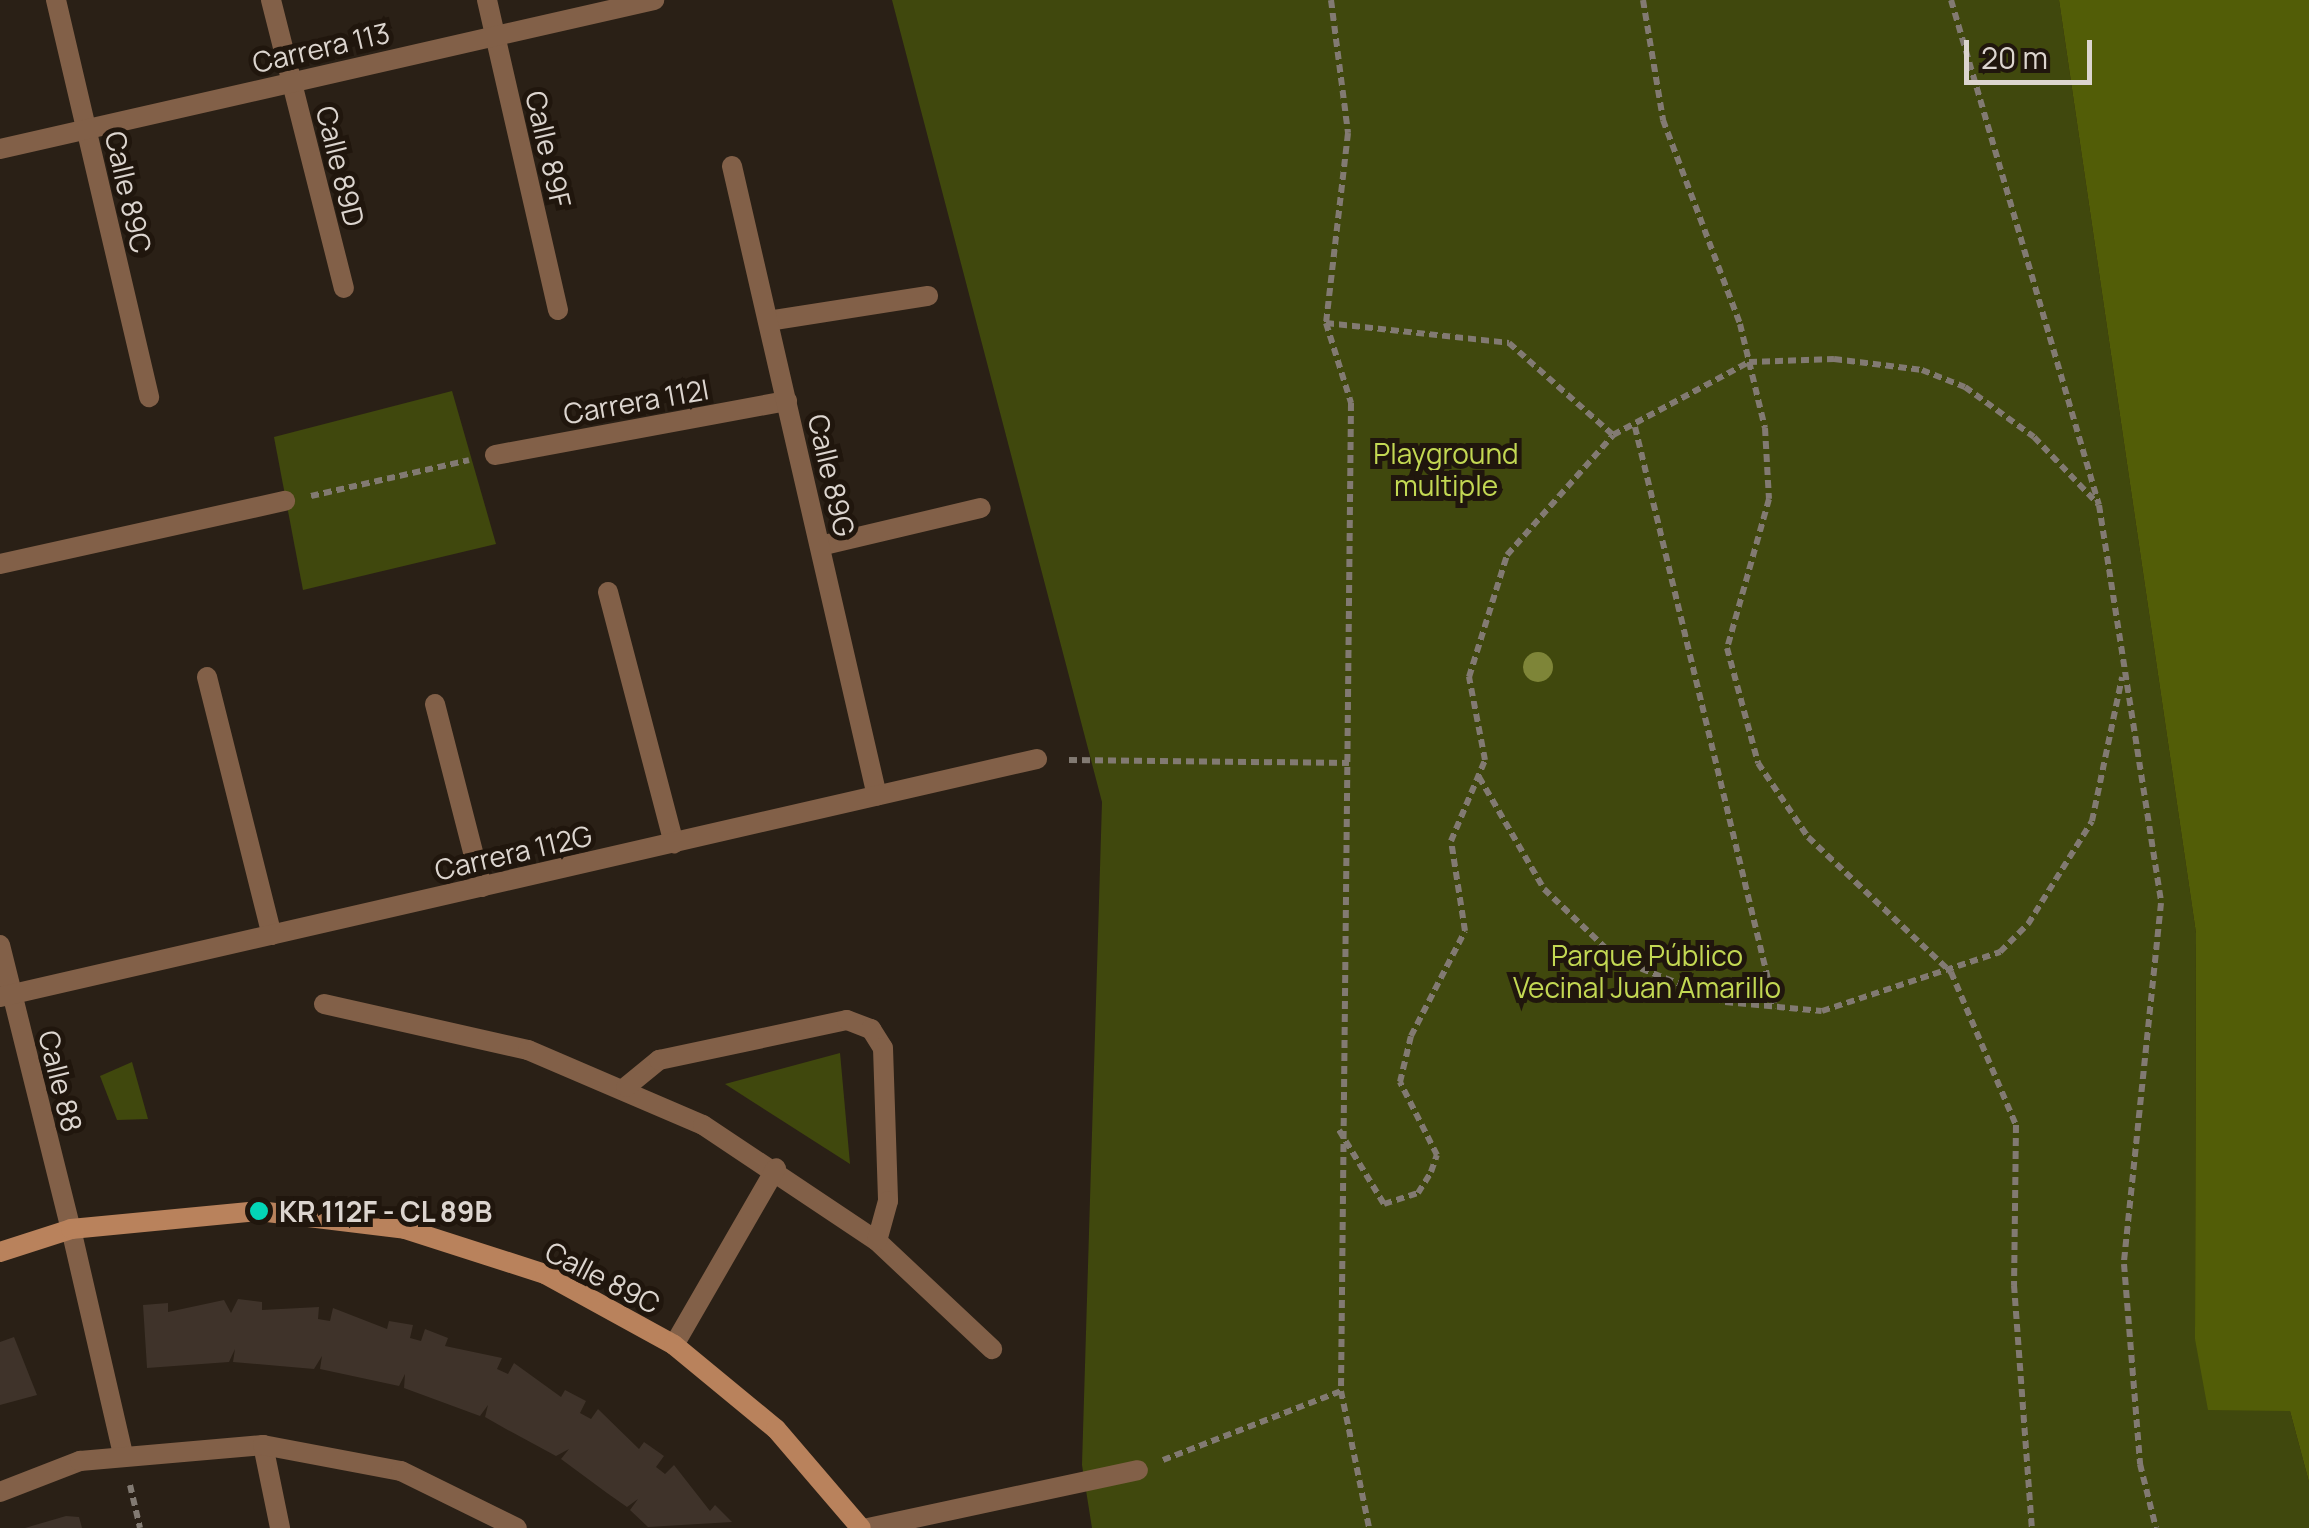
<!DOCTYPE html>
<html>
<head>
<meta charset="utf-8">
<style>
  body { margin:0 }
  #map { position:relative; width:2309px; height:1528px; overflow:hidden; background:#2a2016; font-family:Manrope,sans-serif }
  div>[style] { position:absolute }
  .green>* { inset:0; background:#40480d }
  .forest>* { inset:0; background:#525d07 }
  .building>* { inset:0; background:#3f332a }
  .path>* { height:6px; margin-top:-3px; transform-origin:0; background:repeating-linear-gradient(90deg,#827a72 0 8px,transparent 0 13px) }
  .lane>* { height:20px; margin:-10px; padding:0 10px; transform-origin:10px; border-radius:10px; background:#826048 }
  .street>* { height:20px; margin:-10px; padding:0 10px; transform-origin:10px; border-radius:10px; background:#826048 }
  .secondary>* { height:20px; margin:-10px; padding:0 10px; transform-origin:10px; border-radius:10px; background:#b9825c }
  .trees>* { width:30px; height:30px; margin:-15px; border-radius:50%; background:#7e8538 }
  .dots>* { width:28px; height:28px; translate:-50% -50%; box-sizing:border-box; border:5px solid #20160d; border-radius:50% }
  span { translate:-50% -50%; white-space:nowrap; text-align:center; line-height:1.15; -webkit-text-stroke:10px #20160d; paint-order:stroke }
  .street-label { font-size:28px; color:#dcd5cf }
  .park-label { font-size:28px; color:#c3d853 }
  .poi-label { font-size:28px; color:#dcd5cf; font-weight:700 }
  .left { translate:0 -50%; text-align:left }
  .scale { position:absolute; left:1964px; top:40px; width:128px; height:45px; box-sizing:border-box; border:5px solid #dcd5cf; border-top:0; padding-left:12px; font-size:30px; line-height:35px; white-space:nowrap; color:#dcd5cf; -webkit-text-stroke:8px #20160d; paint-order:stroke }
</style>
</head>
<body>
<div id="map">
  <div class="green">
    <div style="clip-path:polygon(892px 0,2059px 0,2196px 933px,2195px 1339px,2290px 1411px,2309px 1482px,2309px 1528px,1092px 1528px,1082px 1465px,1102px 802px)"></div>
    <div style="clip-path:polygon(452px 391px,496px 544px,303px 590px,274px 437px)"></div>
    <div style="clip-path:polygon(840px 1053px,850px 1164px,725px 1084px)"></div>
    <div style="clip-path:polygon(132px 1062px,148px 1119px,117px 1120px,100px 1076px)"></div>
  </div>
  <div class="forest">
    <div style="clip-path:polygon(2059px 0,2309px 0,2309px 1482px,2290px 1411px,2208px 1410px,2195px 1339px,2196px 933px)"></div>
  </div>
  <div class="building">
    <div style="clip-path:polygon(238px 1299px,262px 1302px,262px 1310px,319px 1307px,318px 1319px,330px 1321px,333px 1308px,387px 1329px,389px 1321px,413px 1325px,410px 1338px,421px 1341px,425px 1329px,448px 1338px,445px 1346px,502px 1358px,497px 1369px,508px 1374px,514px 1363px,561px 1397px,565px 1390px,586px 1401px,580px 1413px,591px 1419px,598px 1409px,639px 1449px,644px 1442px,664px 1456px,656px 1467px,665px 1474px,674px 1465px,710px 1511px,715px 1505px,732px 1522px,648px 1527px,630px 1510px,638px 1499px,627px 1507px,607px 1493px,561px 1459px,569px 1449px,556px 1456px,506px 1429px,485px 1417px,488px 1405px,480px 1416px,404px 1388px,405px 1374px,399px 1386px,320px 1369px,322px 1356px,314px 1369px,233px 1362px,235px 1349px,229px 1362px,147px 1368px,143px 1305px,168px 1303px,168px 1312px,224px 1300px,231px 1313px)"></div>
    <div style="clip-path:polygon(14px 1337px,37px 1395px,0 1405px,0 1342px)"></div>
    <div style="clip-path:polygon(66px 1516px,79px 1517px,82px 1528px,25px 1528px)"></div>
  </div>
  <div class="path">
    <div style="left:1331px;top:0;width:134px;rotate:82.7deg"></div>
    <div style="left:1348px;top:133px;width:191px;rotate:96.6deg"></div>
    <div style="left:1326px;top:323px;width:84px;rotate:72.6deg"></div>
    <div style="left:1351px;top:403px;width:988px;rotate:90.58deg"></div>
    <div style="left:1341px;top:1391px;width:140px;rotate:78.4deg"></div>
    <div style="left:1643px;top:0;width:122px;rotate:80.5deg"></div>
    <div style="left:1663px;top:120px;width:218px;rotate:69.3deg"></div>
    <div style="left:1740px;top:324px;width:107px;rotate:76.5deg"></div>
    <div style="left:1765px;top:428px;width:71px;rotate:86.8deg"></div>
    <div style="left:1769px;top:499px;width:155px;rotate:105.7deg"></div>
    <div style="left:1727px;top:648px;width:119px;rotate:74.9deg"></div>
    <div style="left:1758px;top:763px;width:89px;rotate:56deg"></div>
    <div style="left:1808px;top:837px;width:197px;rotate:43.4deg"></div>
    <div style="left:1951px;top:972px;width:166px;rotate:67deg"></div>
    <div style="left:2016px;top:1125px;width:160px;rotate:90.7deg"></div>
    <div style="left:2014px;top:1285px;width:244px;rotate:85.8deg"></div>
    <div style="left:1951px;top:0;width:526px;rotate:73.67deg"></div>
    <div style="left:2099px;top:505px;width:403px;rotate:81.1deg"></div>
    <div style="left:2161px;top:903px;width:363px;rotate:95.9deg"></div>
    <div style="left:2124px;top:1264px;width:201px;rotate:85.4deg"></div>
    <div style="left:2140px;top:1464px;width:66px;rotate:76deg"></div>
    <div style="left:1326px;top:323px;width:184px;rotate:6.2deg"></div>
    <div style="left:1509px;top:343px;width:139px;rotate:41.5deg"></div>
    <div style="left:1613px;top:435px;width:154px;rotate:-28.2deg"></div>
    <div style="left:1749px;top:362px;width:85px;rotate:-2deg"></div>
    <div style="left:1834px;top:359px;width:89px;rotate:7.1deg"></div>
    <div style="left:1922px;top:370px;width:46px;rotate:21.6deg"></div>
    <div style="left:1965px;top:387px;width:85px;rotate:35.9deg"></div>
    <div style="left:2034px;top:437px;width:93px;rotate:46.3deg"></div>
    <div style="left:1635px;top:427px;width:598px;rotate:76.45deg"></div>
    <div style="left:311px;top:496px;width:162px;rotate:-12.8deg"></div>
    <div style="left:1069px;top:760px;width:280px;rotate:0.6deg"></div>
    <div style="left:1479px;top:777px;width:129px;rotate:59.9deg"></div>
    <div style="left:1544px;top:889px;width:101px;rotate:43.8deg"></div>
    <div style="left:1617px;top:959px;width:116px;rotate:21.7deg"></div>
    <div style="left:1725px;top:1002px;width:97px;rotate:5.3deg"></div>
    <div style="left:1822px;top:1011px;width:188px;rotate:-18.3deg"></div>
    <div style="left:2000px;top:952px;width:40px;rotate:-45deg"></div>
    <div style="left:2028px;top:924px;width:121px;rotate:-58.1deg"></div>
    <div style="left:2092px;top:821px;width:147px;rotate:-78.2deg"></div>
    <div style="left:1339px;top:1130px;width:87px;rotate:58.7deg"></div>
    <div style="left:1384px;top:1204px;width:36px;rotate:-18deg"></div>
    <div style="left:1418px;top:1193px;width:25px;rotate:-58deg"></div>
    <div style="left:1431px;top:1172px;width:18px;rotate:-71deg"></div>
    <div style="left:1437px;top:1155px;width:82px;rotate:-116.9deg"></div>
    <div style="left:1400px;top:1082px;width:47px;rotate:-76.6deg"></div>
    <div style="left:1411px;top:1036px;width:118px;rotate:-62.8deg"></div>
    <div style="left:1465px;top:931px;width:91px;rotate:-98.8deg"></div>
    <div style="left:1451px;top:841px;width:88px;rotate:-67.2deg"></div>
    <div style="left:1485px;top:760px;width:85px;rotate:-100.9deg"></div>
    <div style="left:1469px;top:677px;width:128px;rotate:-72.7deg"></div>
    <div style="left:1507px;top:555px;width:160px;rotate:-48.5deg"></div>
    <div style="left:1163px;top:1460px;width:191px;rotate:-21.2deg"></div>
    <div style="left:130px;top:1485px;width:44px;rotate:76.9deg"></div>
  </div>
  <div class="lane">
    <div style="left:56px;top:0;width:408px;rotate:76.8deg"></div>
    <div style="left:271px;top:0;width:297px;rotate:75.8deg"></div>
    <div style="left:487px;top:0;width:318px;rotate:77.1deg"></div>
    <div style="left:768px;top:321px;width:162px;rotate:-8.9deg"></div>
    <div style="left:495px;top:455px;width:297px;rotate:-10.5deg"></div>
    <div style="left:820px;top:546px;width:165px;rotate:-13.3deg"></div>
    <div style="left:0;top:564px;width:292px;rotate:-12.5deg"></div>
    <div style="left:608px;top:592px;width:260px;rotate:75.3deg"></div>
    <div style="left:207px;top:677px;width:266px;rotate:75.9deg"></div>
    <div style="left:435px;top:704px;width:189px;rotate:75.6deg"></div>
    <div style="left:324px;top:1004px;width:209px;rotate:12.7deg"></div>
    <div style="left:528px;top:1050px;width:190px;rotate:23.2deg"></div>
    <div style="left:703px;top:1125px;width:209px;rotate:33.7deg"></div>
    <div style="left:877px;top:1241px;width:158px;rotate:43.2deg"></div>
    <div style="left:626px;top:1087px;width:43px;rotate:-39.3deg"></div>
    <div style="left:659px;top:1060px;width:192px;rotate:-12deg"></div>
    <div style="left:847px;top:1020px;width:26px;rotate:21deg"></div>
    <div style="left:871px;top:1029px;width:22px;rotate:58deg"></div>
    <div style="left:883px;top:1048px;width:153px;rotate:88.1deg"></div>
    <div style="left:888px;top:1201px;width:41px;rotate:105.4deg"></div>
    <div style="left:71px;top:1229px;width:232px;rotate:77deg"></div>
    <div style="left:674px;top:1345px;width:204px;rotate:-60deg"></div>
    <div style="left:263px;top:1445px;width:85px;rotate:78.4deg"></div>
    <div style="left:0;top:1492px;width:86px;rotate:-21.2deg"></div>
    <div style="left:80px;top:1461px;width:184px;rotate:-5deg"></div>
    <div style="left:263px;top:1445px;width:140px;rotate:10.7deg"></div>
    <div style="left:401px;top:1471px;width:129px;rotate:26.2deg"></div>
    <div style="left:868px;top:1528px;width:276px;rotate:-12.1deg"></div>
  </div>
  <div class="street">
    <div style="left:0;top:149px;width:671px;rotate:-12.83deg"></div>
    <div style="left:732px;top:166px;width:646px;rotate:77.04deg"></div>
    <div style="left:0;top:945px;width:293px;rotate:76deg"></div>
    <div style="left:0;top:997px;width:1064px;rotate:-12.93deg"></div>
  </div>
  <div class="secondary">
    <div style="left:0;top:1252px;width:75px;rotate:-17.9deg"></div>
    <div style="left:71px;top:1229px;width:189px;rotate:-5.5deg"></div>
    <div style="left:259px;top:1211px;width:147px;rotate:7deg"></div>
    <div style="left:405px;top:1229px;width:147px;rotate:17.8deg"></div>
    <div style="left:545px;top:1274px;width:147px;rotate:28.8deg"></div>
    <div style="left:674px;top:1345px;width:132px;rotate:39.5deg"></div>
    <div style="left:776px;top:1429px;width:130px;rotate:49.4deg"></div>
  </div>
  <div class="trees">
    <div style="left:1538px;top:667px"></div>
  </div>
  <div class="dots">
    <div style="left:259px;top:1211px;background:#03d5b6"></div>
  </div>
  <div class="street-label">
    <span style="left:321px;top:47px;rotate:-13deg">Carrera 113</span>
    <span style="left:549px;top:149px;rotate:77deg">Calle 89F</span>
    <span style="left:341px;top:166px;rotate:76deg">Calle 89D</span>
    <span style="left:129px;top:192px;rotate:77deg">Calle 89C</span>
    <span style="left:636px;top:401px;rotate:-10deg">Carrera 112I</span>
    <span style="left:832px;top:475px;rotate:77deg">Calle 89G</span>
    <span style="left:513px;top:852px;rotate:-13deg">Carrera 112G</span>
    <span style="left:61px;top:1081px;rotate:76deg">Calle 88</span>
    <span style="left:603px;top:1277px;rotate:27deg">Calle 89C</span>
  </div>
  <div class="park-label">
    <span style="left:1446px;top:469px">Playground<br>multiple</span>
    <span style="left:1647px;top:971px">Parque Público<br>Vecinal Juan Amarillo</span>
  </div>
  <div class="poi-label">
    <span class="left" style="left:279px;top:1211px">KR 112F - CL 89B</span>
  </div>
  <div class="scale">20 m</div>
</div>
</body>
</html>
